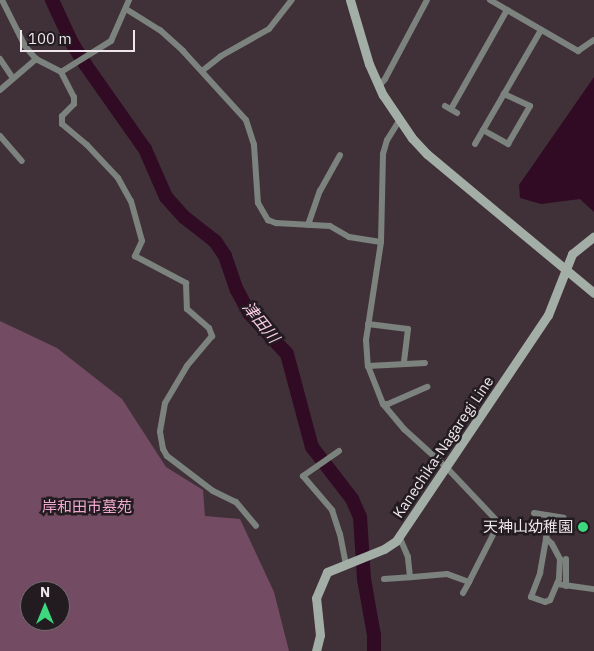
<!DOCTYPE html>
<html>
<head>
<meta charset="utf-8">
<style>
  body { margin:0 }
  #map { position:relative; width:594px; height:651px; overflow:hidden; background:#403139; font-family:"IBM Plex Sans","Noto Sans JP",sans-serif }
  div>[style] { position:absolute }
  .green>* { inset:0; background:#734b62 }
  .water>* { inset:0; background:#310b23 }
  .river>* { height:14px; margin:-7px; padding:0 7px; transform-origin:7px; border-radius:7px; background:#310b23 }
  .street>* { height:6px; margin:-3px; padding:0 3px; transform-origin:3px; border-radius:3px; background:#7c837e }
  .secondary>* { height:9px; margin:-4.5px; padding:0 4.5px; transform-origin:4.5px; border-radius:4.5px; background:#a3aea6 }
  .dots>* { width:14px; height:14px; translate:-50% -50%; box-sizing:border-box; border:2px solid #221b1f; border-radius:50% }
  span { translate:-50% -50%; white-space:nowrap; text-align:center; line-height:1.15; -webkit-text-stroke:5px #221b1f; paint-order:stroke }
  .street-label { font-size:15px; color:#efe6eb }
  .park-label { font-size:15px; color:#f1a8d1 }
  .poi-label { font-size:15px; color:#efe6eb }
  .right { translate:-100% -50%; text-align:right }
  .water-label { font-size:16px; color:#f9cbe4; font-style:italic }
  .north { position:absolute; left:20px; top:581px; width:50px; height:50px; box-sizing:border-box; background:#221b1f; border:1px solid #746c71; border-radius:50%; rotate:0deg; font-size:14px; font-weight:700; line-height:20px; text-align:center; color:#efe6eb }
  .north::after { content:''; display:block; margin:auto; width:18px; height:22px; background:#3dd77e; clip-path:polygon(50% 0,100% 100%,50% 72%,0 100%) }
  .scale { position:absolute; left:20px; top:30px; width:115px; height:22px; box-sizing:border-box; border:2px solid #efe6eb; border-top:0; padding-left:6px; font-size:15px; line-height:18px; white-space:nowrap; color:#efe6eb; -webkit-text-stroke:4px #221b1f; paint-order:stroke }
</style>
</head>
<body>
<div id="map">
  <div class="green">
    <div style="clip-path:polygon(evenodd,0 321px,57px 348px,122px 399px,166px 467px,203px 490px,205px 516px,240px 519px,274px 592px,289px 651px,0 651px,0 321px,30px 591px,60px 591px,60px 621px,30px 621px,30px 591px)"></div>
  </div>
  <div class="water">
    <div style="clip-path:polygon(594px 77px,594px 212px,580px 199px,541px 204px,520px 198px,519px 185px)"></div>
  </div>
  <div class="river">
    <div style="left:52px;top:0;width:47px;rotate:65.1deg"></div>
    <div style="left:72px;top:43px;width:25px;rotate:58deg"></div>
    <div style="left:85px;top:64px;width:104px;rotate:54.8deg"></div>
    <div style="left:145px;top:149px;width:52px;rotate:66.4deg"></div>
    <div style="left:166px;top:197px;width:27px;rotate:48deg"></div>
    <div style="left:184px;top:217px;width:39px;rotate:38deg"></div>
    <div style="left:215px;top:241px;width:18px;rotate:56deg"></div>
    <div style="left:225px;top:256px;width:36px;rotate:71deg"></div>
    <div style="left:237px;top:290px;width:27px;rotate:62deg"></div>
    <div style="left:250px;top:314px;width:54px;rotate:47.2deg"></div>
    <div style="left:287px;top:354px;width:96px;rotate:75deg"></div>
    <div style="left:312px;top:447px;width:66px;rotate:52.4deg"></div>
    <div style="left:352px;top:499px;width:20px;rotate:66deg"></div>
    <div style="left:360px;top:517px;width:62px;rotate:86.3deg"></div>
    <div style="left:364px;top:579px;width:57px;rotate:79.9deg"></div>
    <div style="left:374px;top:635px;width:16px;rotate:90deg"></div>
  </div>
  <div class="street">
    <div style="left:2px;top:0;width:51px;rotate:63.4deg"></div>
    <div style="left:25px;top:46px;width:17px;rotate:50deg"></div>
    <div style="left:36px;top:59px;width:28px;rotate:27deg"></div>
    <div style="left:61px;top:72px;width:28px;rotate:63deg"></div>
    <div style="left:74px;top:97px;width:7px;rotate:90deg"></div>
    <div style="left:74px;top:104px;width:17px;rotate:135deg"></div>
    <div style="left:62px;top:116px;width:8px;rotate:90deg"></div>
    <div style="left:62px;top:124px;width:33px;rotate:40deg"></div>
    <div style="left:87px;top:145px;width:45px;rotate:46.8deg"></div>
    <div style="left:118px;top:178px;width:26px;rotate:61deg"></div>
    <div style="left:131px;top:201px;width:41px;rotate:74.6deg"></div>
    <div style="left:142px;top:241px;width:17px;rotate:115deg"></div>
    <div style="left:135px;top:256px;width:58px;rotate:27.9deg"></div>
    <div style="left:186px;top:283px;width:26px;rotate:88deg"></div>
    <div style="left:187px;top:309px;width:29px;rotate:41deg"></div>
    <div style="left:209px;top:328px;width:9px;rotate:69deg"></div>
    <div style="left:212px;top:336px;width:39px;rotate:130deg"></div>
    <div style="left:187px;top:366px;width:43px;rotate:120.7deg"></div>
    <div style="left:165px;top:403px;width:29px;rotate:100deg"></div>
    <div style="left:160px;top:432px;width:17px;rotate:80deg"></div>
    <div style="left:163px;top:449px;width:8px;rotate:60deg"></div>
    <div style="left:167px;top:456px;width:58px;rotate:37.3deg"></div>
    <div style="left:213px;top:491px;width:25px;rotate:26deg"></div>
    <div style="left:236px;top:502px;width:31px;rotate:50deg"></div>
    <div style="left:490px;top:0;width:102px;rotate:30.1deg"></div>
    <div style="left:578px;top:51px;width:19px;rotate:-35deg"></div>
    <div style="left:126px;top:9px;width:40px;rotate:32deg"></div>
    <div style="left:160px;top:30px;width:31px;rotate:42deg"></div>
    <div style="left:183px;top:51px;width:93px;rotate:47.6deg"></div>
    <div style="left:246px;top:120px;width:26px;rotate:72deg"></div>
    <div style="left:254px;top:145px;width:58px;rotate:86.1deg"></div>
    <div style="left:258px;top:203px;width:20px;rotate:60deg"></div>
    <div style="left:268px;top:220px;width:9px;rotate:21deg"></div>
    <div style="left:276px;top:223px;width:54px;rotate:3.2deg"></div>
    <div style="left:330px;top:226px;width:22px;rotate:30deg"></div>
    <div style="left:349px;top:237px;width:32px;rotate:9deg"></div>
    <div style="left:0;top:59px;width:23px;rotate:56deg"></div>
    <div style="left:202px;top:71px;width:24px;rotate:-38deg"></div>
    <div style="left:221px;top:56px;width:55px;rotate:-29.4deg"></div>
    <div style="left:269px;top:29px;width:37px;rotate:-52deg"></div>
    <div style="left:61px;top:72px;width:59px;rotate:-31.8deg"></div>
    <div style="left:111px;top:41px;width:45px;rotate:-66.3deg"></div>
    <div style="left:379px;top:86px;width:9px;rotate:-49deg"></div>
    <div style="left:385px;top:79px;width:89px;rotate:-62deg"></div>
    <div style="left:0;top:90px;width:48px;rotate:-40.7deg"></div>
    <div style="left:445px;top:106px;width:14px;rotate:30deg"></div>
    <div style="left:451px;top:109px;width:114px;rotate:-60.5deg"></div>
    <div style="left:399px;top:121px;width:22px;rotate:122deg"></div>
    <div style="left:387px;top:140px;width:15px;rotate:106deg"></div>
    <div style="left:383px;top:154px;width:88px;rotate:91.3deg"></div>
    <div style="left:381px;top:242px;width:99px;rotate:98.7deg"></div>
    <div style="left:366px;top:340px;width:26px;rotate:86deg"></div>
    <div style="left:368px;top:366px;width:41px;rotate:68.5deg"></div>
    <div style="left:383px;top:404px;width:33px;rotate:50deg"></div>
    <div style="left:404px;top:429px;width:58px;rotate:42.2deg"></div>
    <div style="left:447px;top:468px;width:76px;rotate:46.6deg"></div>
    <div style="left:499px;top:523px;width:66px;rotate:117deg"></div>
    <div style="left:469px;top:582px;width:23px;rotate:-160deg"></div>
    <div style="left:447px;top:574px;width:37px;rotate:175deg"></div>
    <div style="left:410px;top:577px;width:20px;rotate:-96deg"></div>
    <div style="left:408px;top:557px;width:23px;rotate:-113deg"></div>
    <div style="left:483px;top:130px;width:29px;rotate:29deg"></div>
    <div style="left:508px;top:144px;width:44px;rotate:-59.9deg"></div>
    <div style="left:530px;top:106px;width:29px;rotate:-155deg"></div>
    <div style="left:0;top:136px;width:33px;rotate:49deg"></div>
    <div style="left:475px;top:144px;width:132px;rotate:-59.9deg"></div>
    <div style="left:308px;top:225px;width:36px;rotate:-71deg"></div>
    <div style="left:320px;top:191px;width:41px;rotate:-60.9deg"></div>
    <div style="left:368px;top:324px;width:40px;rotate:7.1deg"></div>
    <div style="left:408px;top:329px;width:35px;rotate:97deg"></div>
    <div style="left:368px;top:366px;width:57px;rotate:-3deg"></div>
    <div style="left:383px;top:404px;width:5px"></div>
    <div style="left:388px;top:404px;width:43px;rotate:-23.6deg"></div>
    <div style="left:339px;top:451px;width:44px;rotate:145.2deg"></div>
    <div style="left:303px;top:476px;width:45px;rotate:49.5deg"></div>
    <div style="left:332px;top:510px;width:25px;rotate:72deg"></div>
    <div style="left:340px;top:534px;width:31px;rotate:79deg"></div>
    <div style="left:534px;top:513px;width:30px;rotate:9deg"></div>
    <div style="left:546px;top:538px;width:8px;rotate:45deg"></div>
    <div style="left:552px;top:544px;width:17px;rotate:62deg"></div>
    <div style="left:560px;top:559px;width:20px;rotate:93deg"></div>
    <div style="left:559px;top:579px;width:23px;rotate:113deg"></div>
    <div style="left:550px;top:600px;width:5px;rotate:158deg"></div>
    <div style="left:545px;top:602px;width:15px;rotate:-160deg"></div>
    <div style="left:531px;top:597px;width:26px;rotate:-69deg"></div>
    <div style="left:540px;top:573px;width:58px;rotate:-80deg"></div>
    <div style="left:566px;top:559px;width:27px;rotate:90deg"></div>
    <div style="left:384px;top:579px;width:26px;rotate:-4deg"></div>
    <div style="left:557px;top:584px;width:37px;rotate:8deg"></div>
    <div style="left:463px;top:593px;width:13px;rotate:-61deg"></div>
  </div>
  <div class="secondary">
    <div style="left:350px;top:0;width:67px;rotate:73.5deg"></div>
    <div style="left:369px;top:64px;width:34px;rotate:66deg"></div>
    <div style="left:383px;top:95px;width:52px;rotate:56deg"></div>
    <div style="left:412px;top:138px;width:22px;rotate:47deg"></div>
    <div style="left:427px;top:154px;width:217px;rotate:39.8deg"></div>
    <div style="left:316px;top:651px;width:16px;rotate:-76deg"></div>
    <div style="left:320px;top:635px;width:37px;rotate:-96deg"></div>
    <div style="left:316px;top:598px;width:28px;rotate:-67deg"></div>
    <div style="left:327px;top:572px;width:61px;rotate:-22deg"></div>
    <div style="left:384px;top:549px;width:14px;rotate:-34deg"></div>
    <div style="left:396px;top:541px;width:272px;rotate:-56.1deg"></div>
    <div style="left:548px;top:315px;width:66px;rotate:-68.5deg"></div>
    <div style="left:572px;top:254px;width:28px;rotate:-39deg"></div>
  </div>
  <div class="dots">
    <div style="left:583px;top:527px;background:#3dd77e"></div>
  </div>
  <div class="street-label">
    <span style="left:443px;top:447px;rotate:-56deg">Kanechika-Nagaregi Line</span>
  </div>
  <div class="park-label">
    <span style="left:87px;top:507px">岸和田市墓苑</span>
  </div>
  <div class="poi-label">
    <span class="right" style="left:573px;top:527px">天神山幼稚園</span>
  </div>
  <div class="water-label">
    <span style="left:261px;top:322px;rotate:51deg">津田川</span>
  </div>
  <div class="north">N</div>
  <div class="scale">100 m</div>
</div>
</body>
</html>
